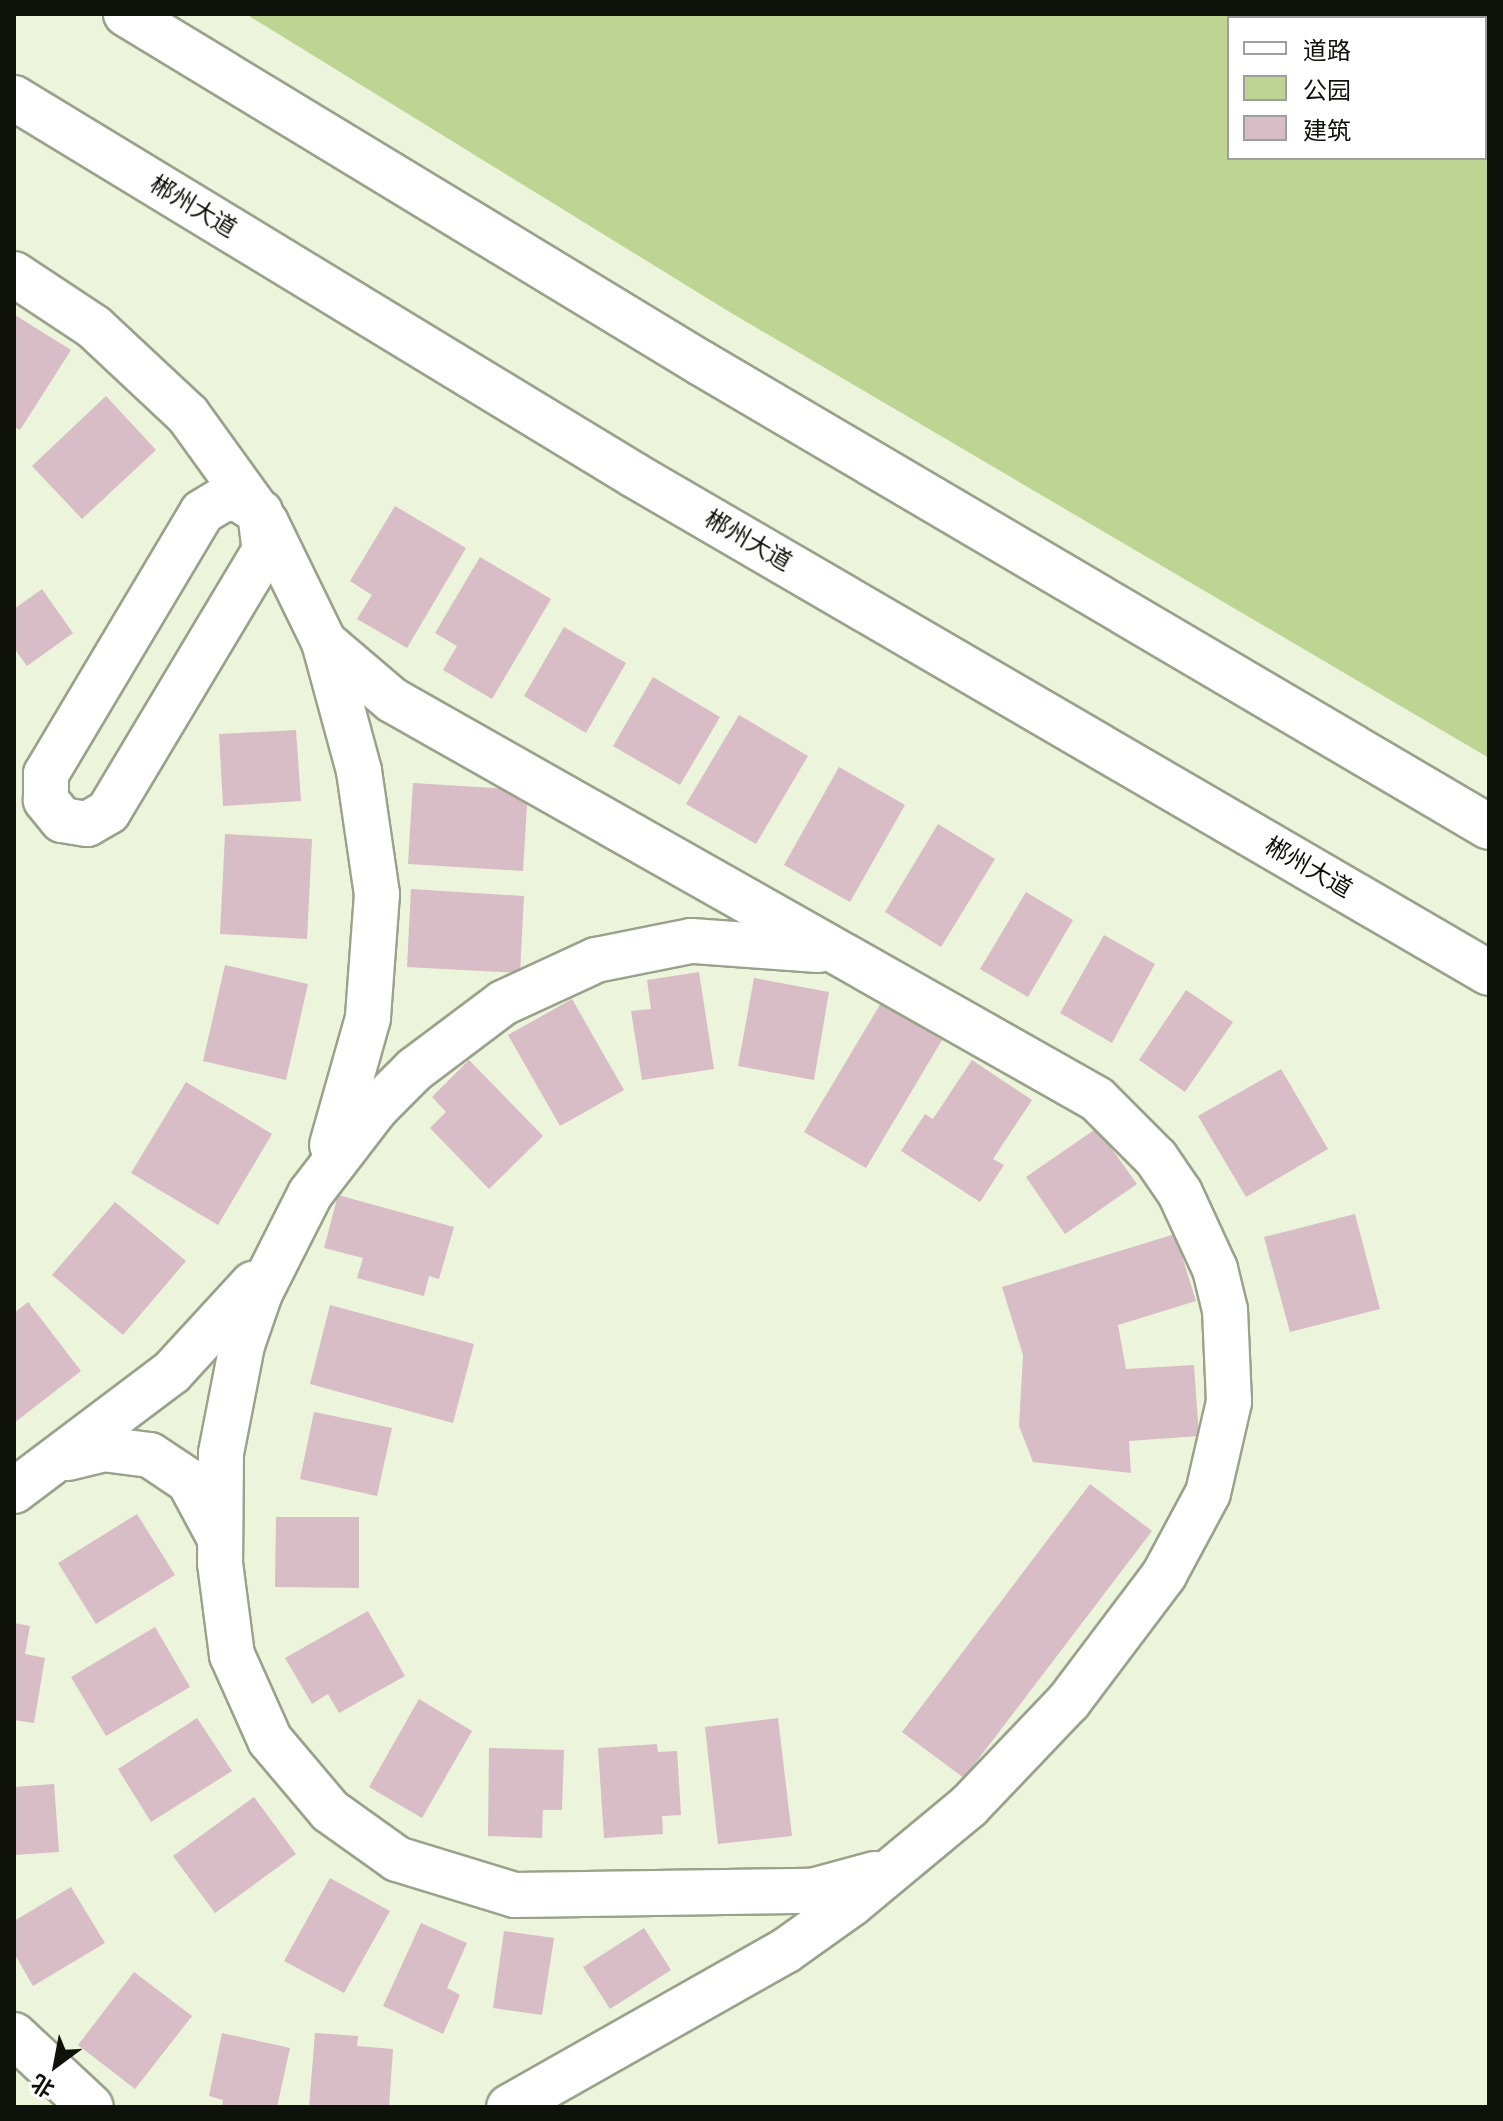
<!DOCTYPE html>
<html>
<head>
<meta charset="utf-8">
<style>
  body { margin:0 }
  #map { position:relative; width:1503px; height:2121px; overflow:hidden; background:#ecf4dc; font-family:"Work Sans","Noto Sans SC",sans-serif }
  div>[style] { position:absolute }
  .green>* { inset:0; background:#bed492 }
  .building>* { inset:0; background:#d8bcc6 }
  .roads { filter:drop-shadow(2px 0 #9aa28b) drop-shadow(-2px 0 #9aa28b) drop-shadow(0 2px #9aa28b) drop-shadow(0 -2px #9aa28b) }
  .minor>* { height:44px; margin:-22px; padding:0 22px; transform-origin:22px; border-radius:22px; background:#fff }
  .highway>* { height:44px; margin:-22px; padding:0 22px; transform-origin:22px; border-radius:22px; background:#fff }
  span { translate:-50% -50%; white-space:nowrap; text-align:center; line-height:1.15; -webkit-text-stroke:8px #fff; paint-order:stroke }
  .street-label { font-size:24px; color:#0f120a }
  .frame { position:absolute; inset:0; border:16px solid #0f120a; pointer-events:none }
  .legend { position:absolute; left:1227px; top:16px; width:260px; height:144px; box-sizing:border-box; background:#fff; border:2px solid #9fa09d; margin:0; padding:10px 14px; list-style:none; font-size:24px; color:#0f120a }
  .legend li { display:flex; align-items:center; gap:16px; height:40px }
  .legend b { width:40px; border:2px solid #9fa09d }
  .north { position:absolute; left:16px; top:2025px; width:80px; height:80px; -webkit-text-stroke:6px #fff; paint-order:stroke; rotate:212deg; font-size:22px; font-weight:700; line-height:32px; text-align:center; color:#0f120a }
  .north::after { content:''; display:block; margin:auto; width:28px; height:36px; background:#0f120a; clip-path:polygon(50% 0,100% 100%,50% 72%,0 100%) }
</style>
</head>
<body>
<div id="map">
  <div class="green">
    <div style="clip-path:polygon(evenodd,246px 14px,1489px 14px,1489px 758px,728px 311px,246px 14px,1229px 18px,1485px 18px,1485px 158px,1229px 158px,1229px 18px)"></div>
  </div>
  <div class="building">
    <div style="clip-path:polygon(15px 315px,71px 350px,20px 430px,14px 427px)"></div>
    <div style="clip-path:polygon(106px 396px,156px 450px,82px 519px,32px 466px)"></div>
    <div style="clip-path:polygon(395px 506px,466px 548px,407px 648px,357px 619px,372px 595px,350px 581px)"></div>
    <div style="clip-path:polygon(480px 557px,551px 599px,492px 699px,443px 670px,457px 646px,435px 633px)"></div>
    <div style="clip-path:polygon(42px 589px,73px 633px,27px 666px,14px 648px,14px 609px)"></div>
    <div style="clip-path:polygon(564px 627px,626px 663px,586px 733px,524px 696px)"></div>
    <div style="clip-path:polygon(653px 677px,720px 717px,680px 785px,613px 746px)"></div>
    <div style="clip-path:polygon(739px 715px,808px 756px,756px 844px,686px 804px)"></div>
    <div style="clip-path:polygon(296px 730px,301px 801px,223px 806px,219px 734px)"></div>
    <div style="clip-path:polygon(839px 767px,905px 805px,850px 902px,784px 865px)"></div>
    <div style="clip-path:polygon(413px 783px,528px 790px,523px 871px,408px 864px)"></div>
    <div style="clip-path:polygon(938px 824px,995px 859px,941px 947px,885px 912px)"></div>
    <div style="clip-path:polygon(225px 834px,312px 839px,307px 939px,220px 934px)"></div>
    <div style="clip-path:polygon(411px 889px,524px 896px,520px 973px,407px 967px)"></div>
    <div style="clip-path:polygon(1026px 892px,1073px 920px,1028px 997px,980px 969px)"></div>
    <div style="clip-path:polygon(1104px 935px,1155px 964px,1112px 1043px,1060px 1013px)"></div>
    <div style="clip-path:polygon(225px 965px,308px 984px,286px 1080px,203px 1061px)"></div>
    <div style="clip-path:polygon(699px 972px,714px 1069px,642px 1080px,631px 1011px,651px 1009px,647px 980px)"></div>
    <div style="clip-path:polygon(754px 978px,829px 992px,814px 1080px,738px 1066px)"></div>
    <div style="clip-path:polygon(1186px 990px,1233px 1022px,1185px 1092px,1139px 1060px)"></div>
    <div style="clip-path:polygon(572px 999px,624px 1090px,560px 1126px,508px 1035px)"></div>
    <div style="clip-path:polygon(881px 1003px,942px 1040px,866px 1168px,804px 1132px)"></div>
    <div style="clip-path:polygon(469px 1060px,543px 1136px,489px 1189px,430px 1128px,446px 1112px,432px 1097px)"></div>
    <div style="clip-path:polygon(972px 1060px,1032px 1100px,993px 1159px,1004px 1165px,980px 1202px,901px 1151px,925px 1114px,933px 1119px)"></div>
    <div style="clip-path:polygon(1281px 1069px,1328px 1149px,1246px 1197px,1198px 1116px)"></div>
    <div style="clip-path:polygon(186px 1082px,272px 1134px,218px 1225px,131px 1173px)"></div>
    <div style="clip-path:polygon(1097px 1128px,1137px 1184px,1065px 1234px,1026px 1177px)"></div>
    <div style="clip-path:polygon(338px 1195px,454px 1227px,439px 1279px,429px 1276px,424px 1296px,357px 1278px,363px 1258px,324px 1248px)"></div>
    <div style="clip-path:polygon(115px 1202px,186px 1261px,123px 1335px,52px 1275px)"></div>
    <div style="clip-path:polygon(1355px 1214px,1380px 1309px,1290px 1332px,1264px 1237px)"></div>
    <div style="clip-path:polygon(1175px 1234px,1196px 1301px,1118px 1325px,1126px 1369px,1194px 1365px,1199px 1436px,1129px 1441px,1131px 1473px,1033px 1462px,1019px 1426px,1023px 1355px,1002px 1287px)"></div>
    <div style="clip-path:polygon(28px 1302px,81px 1371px,14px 1423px,14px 1313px)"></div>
    <div style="clip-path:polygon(330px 1305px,474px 1344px,453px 1423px,310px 1384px)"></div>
    <div style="clip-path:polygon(314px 1412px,392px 1428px,377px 1496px,300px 1479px)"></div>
    <div style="clip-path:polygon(1090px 1484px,1152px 1531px,964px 1778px,902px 1732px)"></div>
    <div style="clip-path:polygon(137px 1514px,175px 1575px,96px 1624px,58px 1563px)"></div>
    <div style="clip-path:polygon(276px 1517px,359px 1517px,359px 1588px,275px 1587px)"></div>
    <div style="clip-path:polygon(368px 1611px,405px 1676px,339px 1713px,328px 1694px,312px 1704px,285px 1658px)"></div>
    <div style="clip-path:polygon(14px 1623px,30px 1626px,25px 1654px,45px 1658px,34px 1723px,14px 1720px)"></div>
    <div style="clip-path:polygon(155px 1627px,190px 1687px,106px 1736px,71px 1677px)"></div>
    <div style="clip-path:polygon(419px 1699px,472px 1731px,422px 1818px,369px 1787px)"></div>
    <div style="clip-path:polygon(197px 1718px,232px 1771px,151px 1822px,118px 1769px)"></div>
    <div style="clip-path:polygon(778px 1718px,792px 1836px,718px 1844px,705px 1727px)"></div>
    <div style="clip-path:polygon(657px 1744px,658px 1752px,677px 1751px,681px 1815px,662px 1816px,663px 1834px,604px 1838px,598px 1748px)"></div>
    <div style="clip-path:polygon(489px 1748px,564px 1750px,562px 1810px,543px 1810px,542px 1838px,488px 1836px)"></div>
    <div style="clip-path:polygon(54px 1784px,59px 1852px,14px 1855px,14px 1787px)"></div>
    <div style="clip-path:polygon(254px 1797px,296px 1854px,215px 1913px,173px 1856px)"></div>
    <div style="clip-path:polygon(330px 1878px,390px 1911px,344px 1993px,284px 1961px)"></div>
    <div style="clip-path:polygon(71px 1887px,105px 1943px,33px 1986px,14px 1953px,14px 1921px)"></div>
    <div style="clip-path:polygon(421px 1923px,467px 1943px,447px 1988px,460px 1995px,443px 2034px,383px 2006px)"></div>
    <div style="clip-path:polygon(644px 1928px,671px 1970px,610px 2009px,583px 1967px)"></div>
    <div style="clip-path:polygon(504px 1931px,554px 1938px,542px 2015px,493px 2008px)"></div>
    <div style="clip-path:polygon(134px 1972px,192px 2016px,135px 2089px,78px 2045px)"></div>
    <div style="clip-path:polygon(222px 2033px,290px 2048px,277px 2107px,222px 2107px,223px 2100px,209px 2096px)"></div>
    <div style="clip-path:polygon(315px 2033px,358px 2036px,357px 2046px,393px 2049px,389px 2107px,309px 2107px)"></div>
  </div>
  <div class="roads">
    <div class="minor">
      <div style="left:14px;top:274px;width:96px;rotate:33.5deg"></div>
      <div style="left:94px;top:327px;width:129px;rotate:43.1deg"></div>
      <div style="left:188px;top:415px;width:133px;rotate:54.2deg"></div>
      <div style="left:266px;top:523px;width:132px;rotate:64deg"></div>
      <div style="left:324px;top:642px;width:134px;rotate:74.8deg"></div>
      <div style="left:359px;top:771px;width:124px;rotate:81.7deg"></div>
      <div style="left:377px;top:894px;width:124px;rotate:94.2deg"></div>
      <div style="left:368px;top:1018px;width:132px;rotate:105.8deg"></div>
      <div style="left:224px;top:499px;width:14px"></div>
      <div style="left:238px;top:499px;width:26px;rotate:31deg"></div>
      <div style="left:260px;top:512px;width:38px;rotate:83deg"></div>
      <div style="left:265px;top:550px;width:305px;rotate:120.9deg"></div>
      <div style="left:108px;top:812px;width:24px;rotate:150deg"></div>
      <div style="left:87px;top:824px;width:25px;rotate:-171deg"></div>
      <div style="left:62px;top:820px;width:26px;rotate:-129deg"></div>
      <div style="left:46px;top:800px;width:26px;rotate:-90deg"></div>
      <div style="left:46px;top:774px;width:305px;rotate:-59.2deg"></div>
      <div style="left:202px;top:512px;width:26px;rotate:-31deg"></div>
      <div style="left:324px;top:642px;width:89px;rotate:40.5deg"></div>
      <div style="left:392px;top:700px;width:810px;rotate:29.51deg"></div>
      <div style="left:1097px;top:1099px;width:83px;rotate:45deg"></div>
      <div style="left:1156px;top:1158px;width:42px;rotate:55.6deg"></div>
      <div style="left:1180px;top:1193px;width:84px;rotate:65.3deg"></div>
      <div style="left:1215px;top:1269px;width:42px;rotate:76.3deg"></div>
      <div style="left:1225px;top:1310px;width:92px;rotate:87.5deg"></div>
      <div style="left:1229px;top:1402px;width:93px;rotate:103deg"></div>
      <div style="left:1208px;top:1493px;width:93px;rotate:118.2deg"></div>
      <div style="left:1164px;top:1575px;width:158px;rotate:127deg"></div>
      <div style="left:1069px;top:1701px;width:145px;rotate:133.6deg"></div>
      <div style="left:969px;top:1806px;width:153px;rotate:140.3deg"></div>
      <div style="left:851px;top:1904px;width:81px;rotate:144.5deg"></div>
      <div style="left:785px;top:1951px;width:317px;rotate:150.5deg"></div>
      <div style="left:818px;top:950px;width:127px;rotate:-175.9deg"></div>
      <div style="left:691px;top:941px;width:97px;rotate:168.7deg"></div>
      <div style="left:596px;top:960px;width:102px;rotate:155.2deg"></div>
      <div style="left:503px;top:1003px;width:110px;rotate:143.1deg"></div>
      <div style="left:415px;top:1069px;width:55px;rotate:135deg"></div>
      <div style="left:376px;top:1108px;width:108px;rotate:127.5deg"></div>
      <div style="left:310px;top:1194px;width:111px;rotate:116.8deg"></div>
      <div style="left:260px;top:1293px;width:55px;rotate:109.1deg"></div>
      <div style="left:242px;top:1345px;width:110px;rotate:101deg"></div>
      <div style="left:221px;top:1453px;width:110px;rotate:90.5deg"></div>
      <div style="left:220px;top:1563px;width:93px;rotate:82.6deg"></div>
      <div style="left:232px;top:1655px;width:93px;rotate:65.9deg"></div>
      <div style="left:270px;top:1740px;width:93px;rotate:49.8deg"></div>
      <div style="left:330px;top:1811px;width:82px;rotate:35.6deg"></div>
      <div style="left:397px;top:1859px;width:123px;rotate:17deg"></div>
      <div style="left:515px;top:1895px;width:297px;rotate:-0.8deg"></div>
      <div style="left:812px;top:1891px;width:65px;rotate:-15.1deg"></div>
      <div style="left:68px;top:1458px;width:36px;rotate:-14deg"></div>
      <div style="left:103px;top:1449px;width:47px;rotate:7.3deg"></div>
      <div style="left:150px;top:1455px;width:47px;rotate:33.7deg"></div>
      <div style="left:189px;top:1481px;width:59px;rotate:61.7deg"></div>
      <div style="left:14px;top:1491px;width:198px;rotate:-37deg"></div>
      <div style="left:172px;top:1372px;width:120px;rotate:-47.4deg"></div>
      <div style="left:14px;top:2035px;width:105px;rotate:43.1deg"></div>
    </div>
    <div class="highway">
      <div style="left:126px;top:14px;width:673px;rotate:31.26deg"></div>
      <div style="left:701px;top:363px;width:914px;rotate:30.49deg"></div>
      <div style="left:14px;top:98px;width:726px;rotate:31.3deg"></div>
      <div style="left:634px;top:475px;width:989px;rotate:30.22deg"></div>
    </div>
  </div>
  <div class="street-label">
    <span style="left:193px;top:207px;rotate:31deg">郴州大道</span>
    <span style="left:748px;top:541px;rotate:30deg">郴州大道</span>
    <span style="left:1308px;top:868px;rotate:30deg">郴州大道</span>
  </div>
  <div class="frame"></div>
  <ul class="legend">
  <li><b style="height:10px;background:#fff"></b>道路</li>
  <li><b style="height:22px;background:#bed492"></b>公园</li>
  <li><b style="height:22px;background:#d8bcc6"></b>建筑</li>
  </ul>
  <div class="north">北</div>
</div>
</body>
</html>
